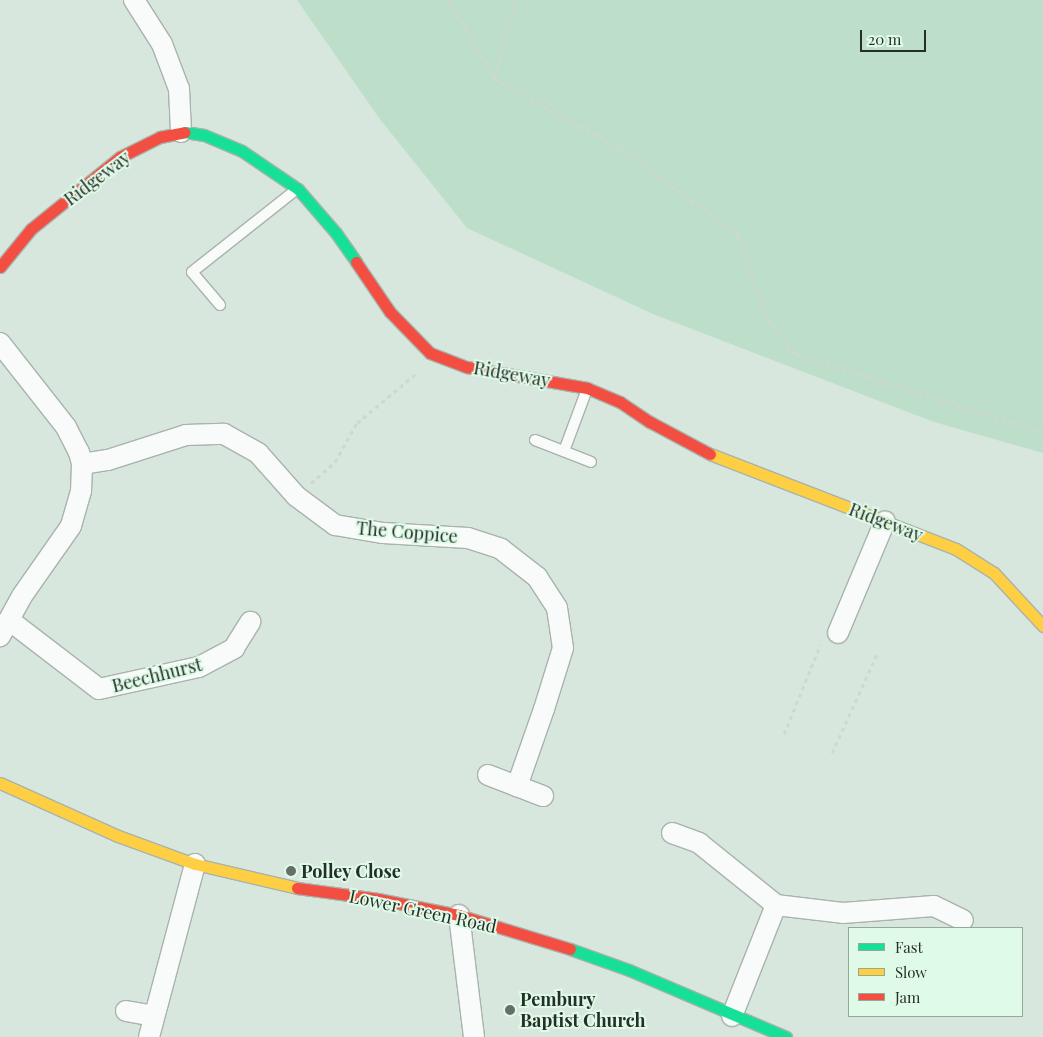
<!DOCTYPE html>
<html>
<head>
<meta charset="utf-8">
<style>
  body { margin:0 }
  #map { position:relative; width:1043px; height:1037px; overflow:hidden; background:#d8e7dd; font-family:"Playfair Display",serif }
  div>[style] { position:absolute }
  .green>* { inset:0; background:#bddec8 }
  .path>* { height:3px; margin-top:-1.5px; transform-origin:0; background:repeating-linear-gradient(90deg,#d1d6d3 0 4px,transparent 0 8px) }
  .roads { filter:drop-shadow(1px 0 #a8b3ac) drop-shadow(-1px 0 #a8b3ac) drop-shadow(0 1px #a8b3ac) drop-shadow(0 -1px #a8b3ac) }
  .lane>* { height:10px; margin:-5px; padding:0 5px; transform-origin:5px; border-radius:5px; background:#f9fbfa }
  .street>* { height:20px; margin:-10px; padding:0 10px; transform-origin:10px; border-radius:10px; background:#f9fbfa }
  .fast>* { height:11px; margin:-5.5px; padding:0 5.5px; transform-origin:5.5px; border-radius:5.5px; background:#16e098 }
  .slow>* { height:11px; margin:-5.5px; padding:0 5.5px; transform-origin:5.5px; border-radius:5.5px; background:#ffcf43 }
  .jam>* { height:11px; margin:-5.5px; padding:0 5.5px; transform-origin:5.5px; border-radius:5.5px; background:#f24e42 }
  .dots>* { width:14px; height:14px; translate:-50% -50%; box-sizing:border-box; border:2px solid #e0fae8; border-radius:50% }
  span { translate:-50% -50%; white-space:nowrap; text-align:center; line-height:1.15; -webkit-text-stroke:4px #e0fae8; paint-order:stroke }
  .street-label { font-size:18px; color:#252f28 }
  .poi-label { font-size:18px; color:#252f28; font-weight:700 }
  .left { translate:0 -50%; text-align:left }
  .legend { position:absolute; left:848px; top:927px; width:175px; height:90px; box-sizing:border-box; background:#e0fae8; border:1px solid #95a99b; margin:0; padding:6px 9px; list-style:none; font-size:15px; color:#252f28 }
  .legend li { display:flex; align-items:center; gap:10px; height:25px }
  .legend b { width:25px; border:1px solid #95a99b }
  .scale { position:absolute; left:860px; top:30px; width:66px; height:22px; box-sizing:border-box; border:2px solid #252f28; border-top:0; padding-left:6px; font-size:15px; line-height:18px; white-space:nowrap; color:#252f28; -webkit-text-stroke:4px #e0fae8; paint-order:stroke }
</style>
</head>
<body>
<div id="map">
  <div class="green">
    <div style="clip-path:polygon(297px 0,1043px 0,1043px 453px,934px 422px,653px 314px,467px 228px,379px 118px)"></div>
  </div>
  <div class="path">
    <div style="left:448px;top:0;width:92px;rotate:59.3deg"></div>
    <div style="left:495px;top:79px;width:142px;rotate:29.1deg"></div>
    <div style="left:619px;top:148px;width:147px;rotate:35.9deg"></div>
    <div style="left:738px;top:234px;width:90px;rotate:71.2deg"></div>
    <div style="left:767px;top:319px;width:45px;rotate:50.4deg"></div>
    <div style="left:796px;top:354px;width:259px;rotate:17.7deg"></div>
    <div style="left:495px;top:79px;width:82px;rotate:-75.1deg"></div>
    <div style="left:311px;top:483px;width:32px;rotate:-41deg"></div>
    <div style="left:335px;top:462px;width:45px;rotate:-60.6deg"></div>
    <div style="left:357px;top:423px;width:80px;rotate:-39.9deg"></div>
    <div style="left:784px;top:734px;width:97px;rotate:-67.7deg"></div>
    <div style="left:832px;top:753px;width:111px;rotate:-65.5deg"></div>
  </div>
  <div class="roads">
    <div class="lane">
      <div style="left:220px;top:305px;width:43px;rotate:-130.3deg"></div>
      <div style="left:192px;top:272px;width:134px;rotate:-38.3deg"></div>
      <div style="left:535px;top:440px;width:60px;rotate:21.4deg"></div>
      <div style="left:564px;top:451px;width:66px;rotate:-69.6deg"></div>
    </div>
    <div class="street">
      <div style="left:134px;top:0;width:52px;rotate:57.5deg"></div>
      <div style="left:162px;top:44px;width:48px;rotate:69.3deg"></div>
      <div style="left:179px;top:89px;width:43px;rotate:87.3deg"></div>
      <div style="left:0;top:343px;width:107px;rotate:51.8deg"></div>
      <div style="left:66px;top:427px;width:28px;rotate:63deg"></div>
      <div style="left:79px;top:452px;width:12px;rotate:76deg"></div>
      <div style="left:82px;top:464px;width:27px;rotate:92deg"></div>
      <div style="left:81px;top:491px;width:36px;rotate:106deg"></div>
      <div style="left:71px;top:526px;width:85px;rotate:125deg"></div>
      <div style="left:22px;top:596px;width:46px;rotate:118.8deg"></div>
      <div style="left:82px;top:464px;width:26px;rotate:-9deg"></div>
      <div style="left:108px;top:460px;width:82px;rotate:-17.8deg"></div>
      <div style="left:186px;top:435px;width:38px;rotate:-2deg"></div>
      <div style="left:224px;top:434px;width:39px;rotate:29deg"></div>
      <div style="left:258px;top:453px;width:57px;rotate:48.5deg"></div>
      <div style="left:296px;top:496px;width:49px;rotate:36.6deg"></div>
      <div style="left:335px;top:525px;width:49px;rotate:9.5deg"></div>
      <div style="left:383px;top:533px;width:85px;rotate:3.4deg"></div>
      <div style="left:468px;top:538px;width:35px;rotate:18deg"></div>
      <div style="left:501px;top:549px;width:46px;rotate:37.9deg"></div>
      <div style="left:537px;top:577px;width:37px;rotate:57deg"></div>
      <div style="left:557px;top:608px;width:40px;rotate:81.5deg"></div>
      <div style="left:563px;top:648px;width:64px;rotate:107.3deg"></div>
      <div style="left:544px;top:709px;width:82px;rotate:109.3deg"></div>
      <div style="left:9px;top:620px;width:113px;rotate:37.5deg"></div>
      <div style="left:99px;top:689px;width:102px;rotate:-12.4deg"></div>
      <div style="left:199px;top:667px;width:40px;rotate:-28deg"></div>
      <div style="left:234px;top:648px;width:31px;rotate:-58deg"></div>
      <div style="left:838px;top:633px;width:121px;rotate:-67.2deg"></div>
      <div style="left:488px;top:775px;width:59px;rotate:20.9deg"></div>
      <div style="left:672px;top:833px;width:29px;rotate:20deg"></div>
      <div style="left:699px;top:843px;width:99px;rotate:38.8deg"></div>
      <div style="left:776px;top:905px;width:67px;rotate:6.8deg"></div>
      <div style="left:843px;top:913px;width:91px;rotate:-4.4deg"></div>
      <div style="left:934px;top:906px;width:32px;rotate:26deg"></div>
      <div style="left:459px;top:915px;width:123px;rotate:83deg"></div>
      <div style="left:126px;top:1011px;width:28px;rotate:10deg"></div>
      <div style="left:732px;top:1016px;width:119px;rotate:-68.4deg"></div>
      <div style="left:149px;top:1037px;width:179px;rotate:-75.1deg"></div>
    </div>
    <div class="fast">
      <div style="left:185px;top:132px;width:19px;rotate:9deg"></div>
      <div style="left:204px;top:135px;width:41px;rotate:22.8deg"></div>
      <div style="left:242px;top:151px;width:68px;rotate:34.2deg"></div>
      <div style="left:298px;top:189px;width:58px;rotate:49.2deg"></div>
      <div style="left:336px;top:233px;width:35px;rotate:55deg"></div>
      <div style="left:570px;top:949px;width:63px;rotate:19.6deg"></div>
      <div style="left:629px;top:970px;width:171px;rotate:23.1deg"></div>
    </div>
    <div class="slow">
      <div style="left:710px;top:454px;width:264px;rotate:21.1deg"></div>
      <div style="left:956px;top:549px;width:45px;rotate:32.3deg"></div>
      <div style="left:994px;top:573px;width:72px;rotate:47.2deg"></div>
      <div style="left:0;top:783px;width:129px;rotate:24.2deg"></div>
      <div style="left:118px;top:836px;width:82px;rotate:20deg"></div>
      <div style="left:195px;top:864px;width:105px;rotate:13.2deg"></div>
    </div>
    <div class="jam">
      <div style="left:356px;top:262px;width:60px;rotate:55.8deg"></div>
      <div style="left:390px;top:312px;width:57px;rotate:45.7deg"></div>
      <div style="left:430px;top:353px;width:40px;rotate:21deg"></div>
      <div style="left:467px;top:367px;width:122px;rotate:9.9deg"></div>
      <div style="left:587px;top:388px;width:36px;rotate:23deg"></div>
      <div style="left:620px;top:402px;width:36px;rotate:34deg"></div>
      <div style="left:650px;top:422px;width:68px;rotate:28.1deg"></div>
      <div style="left:0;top:267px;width:49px;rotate:-50.8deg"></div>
      <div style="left:31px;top:229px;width:114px;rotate:-39deg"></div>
      <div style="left:120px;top:157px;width:45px;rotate:-26.6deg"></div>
      <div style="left:160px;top:137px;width:25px;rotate:-11deg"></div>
      <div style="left:297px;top:888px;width:82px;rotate:7.7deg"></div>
      <div style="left:378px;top:899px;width:83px;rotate:11.2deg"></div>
      <div style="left:459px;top:915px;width:116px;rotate:17deg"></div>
    </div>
  </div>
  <div class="dots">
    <div style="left:291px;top:871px;background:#646f67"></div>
    <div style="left:510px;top:1010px;background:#646f67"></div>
  </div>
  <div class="street-label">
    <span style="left:97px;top:178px;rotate:-37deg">Ridgeway</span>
    <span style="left:512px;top:374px;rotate:10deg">Ridgeway</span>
    <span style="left:886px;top:522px;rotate:21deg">Ridgeway</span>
    <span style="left:407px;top:532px;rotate:5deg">The Coppice</span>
    <span style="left:157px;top:675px;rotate:-14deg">Beechhurst</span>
    <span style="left:423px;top:911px;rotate:12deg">Lower Green Road</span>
  </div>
  <div class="poi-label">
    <span class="left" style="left:301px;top:871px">Polley Close</span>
    <span class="left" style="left:520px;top:1010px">Pembury<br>Baptist Church</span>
  </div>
  <ul class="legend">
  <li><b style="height:6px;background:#16e098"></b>Fast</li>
  <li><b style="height:6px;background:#ffcf43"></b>Slow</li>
  <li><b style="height:6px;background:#f24e42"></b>Jam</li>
  </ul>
  <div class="scale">20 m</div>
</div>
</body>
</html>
